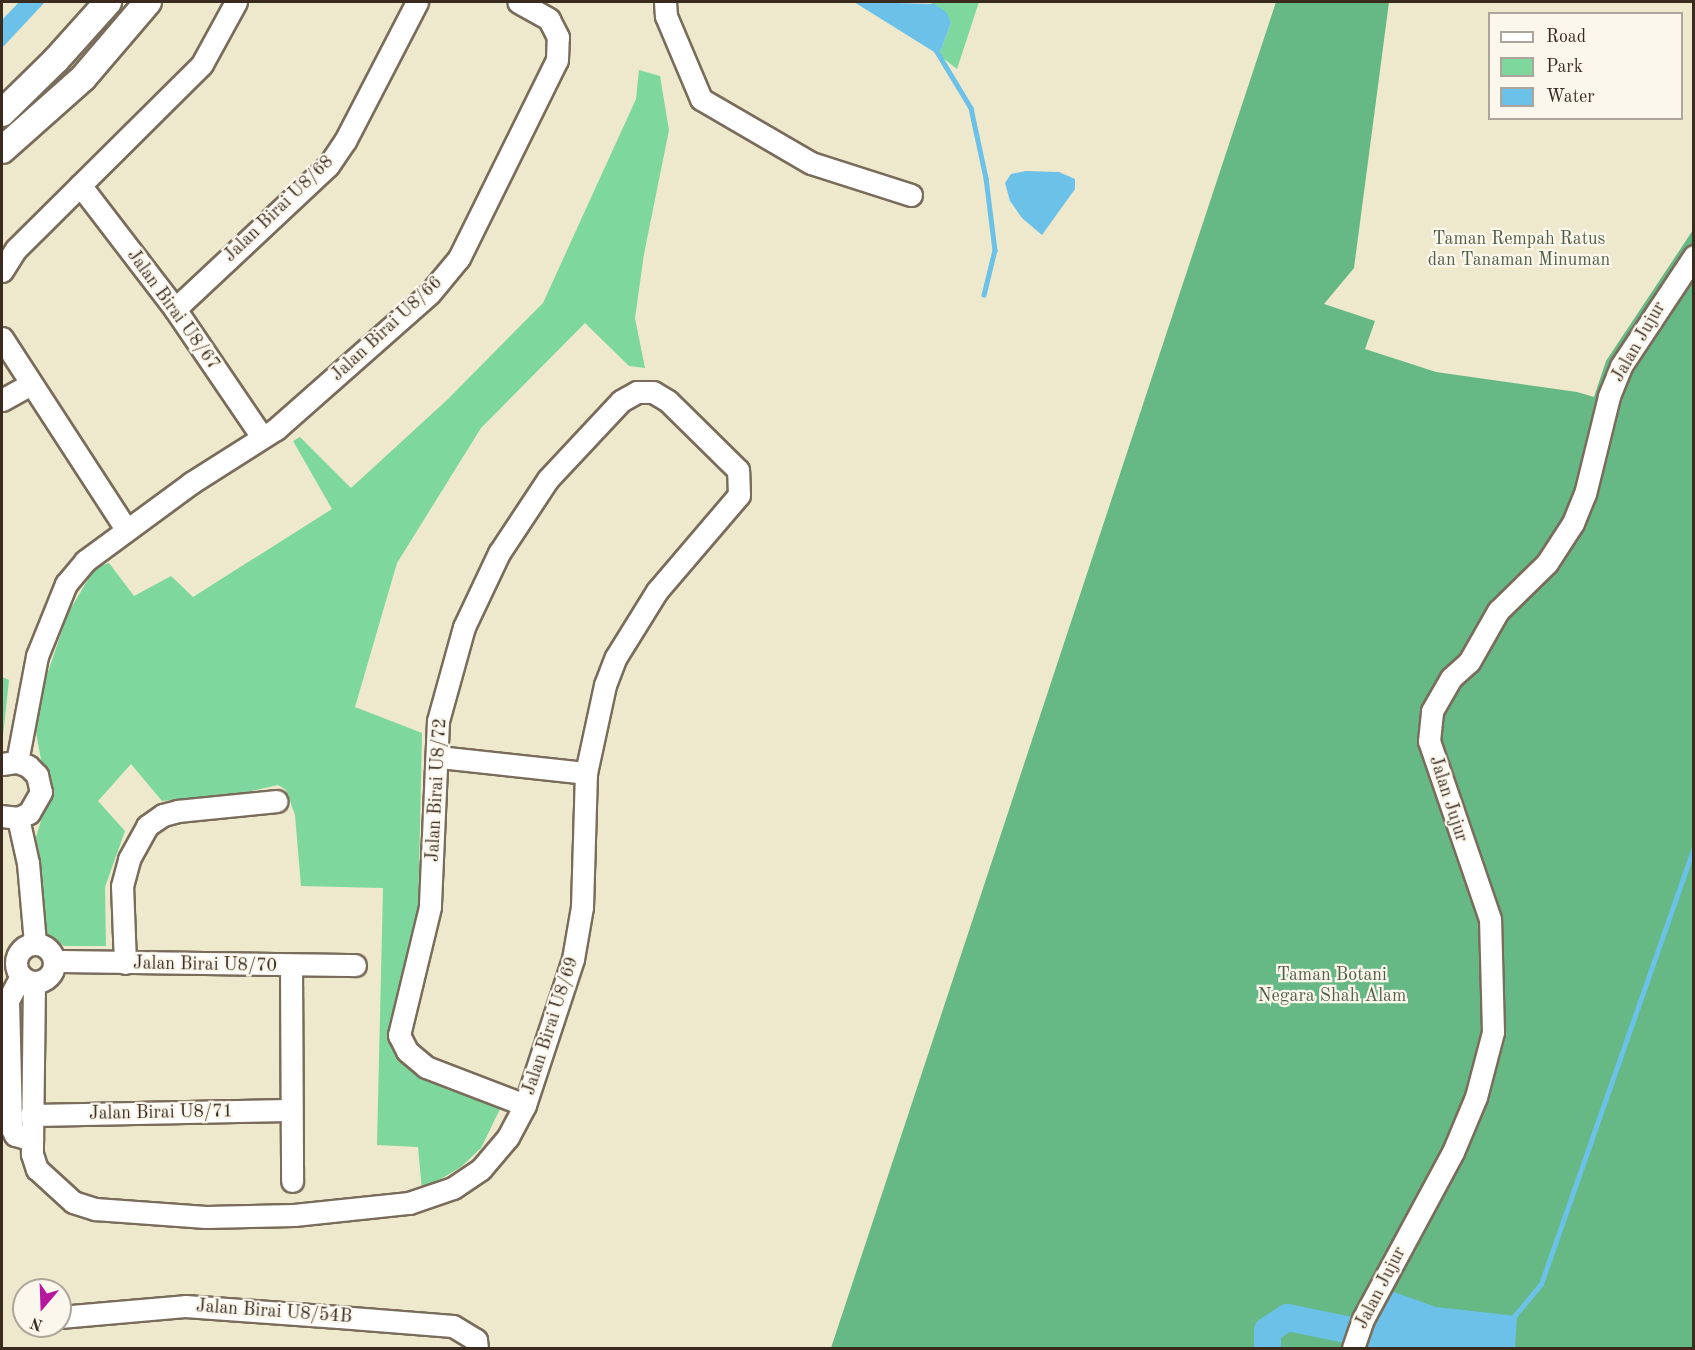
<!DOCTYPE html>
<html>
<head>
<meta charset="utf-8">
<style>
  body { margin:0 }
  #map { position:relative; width:1695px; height:1350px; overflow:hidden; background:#eee8cc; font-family:"Old Standard TT",serif }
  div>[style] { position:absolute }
  .green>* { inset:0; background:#7ed89d }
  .forest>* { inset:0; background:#66b884 }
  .water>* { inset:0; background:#6cc1e8 }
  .stream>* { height:4.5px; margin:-2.25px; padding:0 2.25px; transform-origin:2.25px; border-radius:2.25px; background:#6cc1e8 }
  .river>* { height:27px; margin:-13.5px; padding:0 13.5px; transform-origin:13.5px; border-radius:13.5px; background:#6cc1e8 }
  .roads { filter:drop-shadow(2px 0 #7a6c5b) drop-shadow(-2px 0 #7a6c5b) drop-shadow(0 2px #7a6c5b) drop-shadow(0 -2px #7a6c5b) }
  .minor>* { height:21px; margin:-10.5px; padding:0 10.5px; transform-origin:10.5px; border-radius:10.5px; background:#fff }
  .minor>.ring { margin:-10.5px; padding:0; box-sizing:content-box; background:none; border:21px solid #fff; border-radius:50% }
  .major>* { height:26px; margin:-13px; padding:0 13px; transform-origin:13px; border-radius:13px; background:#fff }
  span { translate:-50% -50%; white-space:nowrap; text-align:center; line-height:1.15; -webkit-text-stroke:4.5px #fbf7ec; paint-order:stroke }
  .street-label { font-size:18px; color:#3b2a1e }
  .park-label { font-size:18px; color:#4f5e44 }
  .frame { position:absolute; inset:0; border:3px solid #3b2a1e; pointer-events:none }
  .legend { position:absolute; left:1488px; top:12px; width:195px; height:108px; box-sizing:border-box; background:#fbf7ec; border:2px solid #aea59a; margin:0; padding:8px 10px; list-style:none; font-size:18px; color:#3b2a1e }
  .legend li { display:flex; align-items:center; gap:12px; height:30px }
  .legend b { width:30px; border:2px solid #aea59a }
  .north { position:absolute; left:12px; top:1278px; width:60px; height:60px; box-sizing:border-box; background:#fbf7ec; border:2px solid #aea59a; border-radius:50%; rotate:199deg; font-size:16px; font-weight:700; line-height:24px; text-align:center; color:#3b2a1e }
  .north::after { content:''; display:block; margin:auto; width:21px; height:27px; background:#b5179e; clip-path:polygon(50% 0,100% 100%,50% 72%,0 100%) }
</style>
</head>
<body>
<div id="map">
  <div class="green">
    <div style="clip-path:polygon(930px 2px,979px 2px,957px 69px,939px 55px,951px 23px)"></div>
    <div style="clip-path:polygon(639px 70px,660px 76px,669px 130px,644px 254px,635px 318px,645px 368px,629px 366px,585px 323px,481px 428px,397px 563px,355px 707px,422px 733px,418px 919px,391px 1024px,398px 1056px,409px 1067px,502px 1105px,481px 1148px,461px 1167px,422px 1190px,418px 1147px,377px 1145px,383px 888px,301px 886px,295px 815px,286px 790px,278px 785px,234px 795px,162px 801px,131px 764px,98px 801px,125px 831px,105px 887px,106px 946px,64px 946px,44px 932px,36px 837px,48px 798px,33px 716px,68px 613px,95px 568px,109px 563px,134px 596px,171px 576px,193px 597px,332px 509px,293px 441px,300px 437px,351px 488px,447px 400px,543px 303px,636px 99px)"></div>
    <div style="clip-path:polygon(2px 677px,9px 680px,2px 745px)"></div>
  </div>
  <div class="forest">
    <div style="clip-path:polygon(1276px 2px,1389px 2px,1354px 268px,1324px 304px,1375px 321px,1365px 349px,1436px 372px,1577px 392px,1594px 397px,1606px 361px,1693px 230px,1693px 1348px,831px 1348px)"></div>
  </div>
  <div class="water">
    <div style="clip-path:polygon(19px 2px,45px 2px,2px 48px,2px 20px)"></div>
    <div style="clip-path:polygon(854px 2px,935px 4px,947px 13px,951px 23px,939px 55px)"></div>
    <div style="clip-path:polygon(1026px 171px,1059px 172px,1075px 179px,1075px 189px,1042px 235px,1022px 218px,1010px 201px,1005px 183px,1011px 174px)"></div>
    <div style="clip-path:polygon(1391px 1291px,1436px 1307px,1517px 1316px,1515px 1348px,1365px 1348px,1376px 1315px)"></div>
  </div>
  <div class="stream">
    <div style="left:936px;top:50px;width:68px;rotate:58.9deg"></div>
    <div style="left:971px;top:108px;width:72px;rotate:77.9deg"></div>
    <div style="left:986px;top:178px;width:73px;rotate:82.9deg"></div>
    <div style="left:995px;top:250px;width:46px;rotate:103.7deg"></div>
    <div style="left:1512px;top:1319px;width:45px;rotate:-50.4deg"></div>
    <div style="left:1541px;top:1284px;width:462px;rotate:-70.7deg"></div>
  </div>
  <div class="river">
    <div style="left:1267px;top:1348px;width:18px;rotate:-90deg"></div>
    <div style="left:1267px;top:1330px;width:24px;rotate:-33deg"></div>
    <div style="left:1287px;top:1317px;width:85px;rotate:11.6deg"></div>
    <div style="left:1370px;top:1334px;width:23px;rotate:38deg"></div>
  </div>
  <div class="roads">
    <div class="minor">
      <div style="left:665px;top:2px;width:14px;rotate:86deg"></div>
      <div style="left:666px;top:16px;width:90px;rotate:67.1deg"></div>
      <div style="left:701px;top:99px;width:127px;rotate:30.2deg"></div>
      <div style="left:811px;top:163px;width:105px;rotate:17.7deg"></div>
      <div style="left:80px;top:185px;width:156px;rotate:52.5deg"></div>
      <div style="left:175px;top:309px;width:155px;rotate:55.8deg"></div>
      <div style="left:2px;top:271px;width:26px;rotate:-58deg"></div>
      <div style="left:16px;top:249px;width:262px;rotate:-44.8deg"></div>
      <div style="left:202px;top:64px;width:71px;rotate:-61.3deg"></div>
      <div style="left:175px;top:309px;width:209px;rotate:-43.1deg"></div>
      <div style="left:328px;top:166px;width:30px;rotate:-56deg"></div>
      <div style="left:345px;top:141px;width:157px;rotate:-62.6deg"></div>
      <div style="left:2px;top:338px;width:228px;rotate:57deg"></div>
      <div style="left:2px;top:400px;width:33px;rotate:-29deg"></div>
      <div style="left:439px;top:757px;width:148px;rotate:6.2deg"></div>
      <div style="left:17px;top:762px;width:108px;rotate:-79.3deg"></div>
      <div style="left:37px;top:656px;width:78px;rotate:-68.1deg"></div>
      <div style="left:66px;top:584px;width:30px;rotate:-50deg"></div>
      <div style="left:85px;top:561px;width:132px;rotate:-36.3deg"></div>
      <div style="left:191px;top:483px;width:101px;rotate:-32.4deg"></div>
      <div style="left:276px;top:429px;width:205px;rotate:-41.4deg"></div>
      <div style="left:430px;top:293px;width:45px;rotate:-50.4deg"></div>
      <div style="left:459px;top:258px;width:221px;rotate:-63.7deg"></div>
      <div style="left:557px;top:60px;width:23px;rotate:-88deg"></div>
      <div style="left:558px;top:37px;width:20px;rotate:-117deg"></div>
      <div style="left:549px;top:19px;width:35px;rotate:-151deg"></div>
      <div style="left:2px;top:764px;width:15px;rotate:-8deg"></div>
      <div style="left:17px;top:762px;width:12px;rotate:20deg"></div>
      <div style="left:28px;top:766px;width:13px;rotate:45deg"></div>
      <div style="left:37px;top:775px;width:17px;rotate:77deg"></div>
      <div style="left:41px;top:792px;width:24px;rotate:120deg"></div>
      <div style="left:29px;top:813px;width:12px;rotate:156deg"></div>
      <div style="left:18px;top:818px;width:16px;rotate:-173deg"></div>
      <div style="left:18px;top:818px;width:46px;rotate:77.5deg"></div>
      <div style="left:28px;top:863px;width:80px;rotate:85deg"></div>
      <div class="ring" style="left:16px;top:944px;width:17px;height:17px"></div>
      <div style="left:54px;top:961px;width:301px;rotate:0.8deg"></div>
      <div style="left:125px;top:963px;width:77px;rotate:-92.2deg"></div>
      <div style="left:122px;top:886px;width:28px;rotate:-75deg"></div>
      <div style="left:129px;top:859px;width:38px;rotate:-61deg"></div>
      <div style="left:147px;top:826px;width:19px;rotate:-35deg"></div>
      <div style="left:163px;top:815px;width:16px;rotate:-15deg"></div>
      <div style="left:178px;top:811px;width:99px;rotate:-5.8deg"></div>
      <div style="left:291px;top:967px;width:214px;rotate:89.7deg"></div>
      <div style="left:21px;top:976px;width:27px;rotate:118deg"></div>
      <div style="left:8px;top:1000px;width:127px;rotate:88.6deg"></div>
      <div style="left:11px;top:1127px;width:9px;rotate:63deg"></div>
      <div style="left:15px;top:1135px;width:18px;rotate:16deg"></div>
      <div style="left:34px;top:982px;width:172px;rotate:90.7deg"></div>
      <div style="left:32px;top:1154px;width:16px;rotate:72deg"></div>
      <div style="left:37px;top:1169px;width:49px;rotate:42.5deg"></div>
      <div style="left:73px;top:1202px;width:23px;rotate:18deg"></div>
      <div style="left:95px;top:1209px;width:111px;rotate:4.1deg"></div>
      <div style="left:206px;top:1217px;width:88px;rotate:-1.3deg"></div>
      <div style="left:294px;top:1215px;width:116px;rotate:-6deg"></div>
      <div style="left:409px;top:1203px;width:46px;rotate:-18.8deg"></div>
      <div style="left:453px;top:1188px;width:34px;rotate:-34deg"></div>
      <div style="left:481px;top:1169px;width:42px;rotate:-49.8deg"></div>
      <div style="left:508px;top:1137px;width:36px;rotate:-62deg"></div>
      <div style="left:525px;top:1105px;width:154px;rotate:-71.8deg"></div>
      <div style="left:573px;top:959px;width:53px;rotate:-80.2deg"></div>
      <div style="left:582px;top:907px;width:134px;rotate:-88.3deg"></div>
      <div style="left:586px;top:773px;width:90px;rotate:-77.8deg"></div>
      <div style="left:605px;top:685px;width:30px;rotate:-69deg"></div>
      <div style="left:616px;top:657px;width:78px;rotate:-58.2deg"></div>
      <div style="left:657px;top:591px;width:126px;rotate:-49.5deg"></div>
      <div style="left:739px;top:495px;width:25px;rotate:-92deg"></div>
      <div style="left:738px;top:470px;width:98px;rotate:-135.4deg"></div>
      <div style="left:668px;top:401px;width:17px;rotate:-149deg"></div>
      <div style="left:653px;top:392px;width:16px;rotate:180deg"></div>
      <div style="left:637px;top:392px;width:18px;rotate:151deg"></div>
      <div style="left:621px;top:401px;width:107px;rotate:133.1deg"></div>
      <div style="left:548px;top:479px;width:89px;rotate:123.5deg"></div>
      <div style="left:499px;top:553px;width:82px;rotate:115.3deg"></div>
      <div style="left:464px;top:627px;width:98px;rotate:105.5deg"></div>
      <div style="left:438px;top:721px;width:186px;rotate:92.5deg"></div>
      <div style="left:430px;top:907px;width:132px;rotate:103.6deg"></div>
      <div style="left:399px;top:1035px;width:18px;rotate:63deg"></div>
      <div style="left:407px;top:1051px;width:25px;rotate:40deg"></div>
      <div style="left:426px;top:1067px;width:106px;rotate:21deg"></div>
      <div style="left:31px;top:1115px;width:260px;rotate:-1.1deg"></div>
      <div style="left:60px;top:1317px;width:125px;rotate:-5deg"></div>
      <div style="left:185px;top:1306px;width:154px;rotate:4.1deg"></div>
      <div style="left:339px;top:1317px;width:114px;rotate:4.5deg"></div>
      <div style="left:453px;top:1326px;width:27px;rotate:31deg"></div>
      <div style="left:476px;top:1340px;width:8px;rotate:83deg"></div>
      <div style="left:1353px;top:1348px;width:31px;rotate:-71deg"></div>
      <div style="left:1363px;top:1319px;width:190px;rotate:-61.7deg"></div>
      <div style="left:1453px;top:1152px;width:60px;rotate:-67.3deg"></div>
      <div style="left:1476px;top:1097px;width:67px;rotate:-75.3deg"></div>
      <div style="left:1493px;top:1032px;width:113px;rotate:-91.5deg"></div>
      <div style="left:1490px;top:919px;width:188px;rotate:-108.9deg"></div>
      <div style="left:1429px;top:741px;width:30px;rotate:-84deg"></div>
      <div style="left:1432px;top:711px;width:38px;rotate:-60deg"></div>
      <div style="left:1451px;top:678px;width:24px;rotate:-42deg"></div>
      <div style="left:1469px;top:662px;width:59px;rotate:-60.4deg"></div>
      <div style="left:1498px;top:611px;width:69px;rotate:-44.4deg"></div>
      <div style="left:1547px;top:563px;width:48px;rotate:-57deg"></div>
      <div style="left:1573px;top:523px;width:31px;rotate:-68deg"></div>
      <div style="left:1585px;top:494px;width:101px;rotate:-76.2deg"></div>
      <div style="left:1609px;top:396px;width:32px;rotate:-68deg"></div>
      <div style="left:1621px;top:366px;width:132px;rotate:-56.4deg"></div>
    </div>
    <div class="major">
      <div style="left:2px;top:113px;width:76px;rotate:-44.5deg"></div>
      <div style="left:56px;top:60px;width:78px;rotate:-48.1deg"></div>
      <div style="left:2px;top:150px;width:108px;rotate:-41.6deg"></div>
      <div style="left:83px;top:78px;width:100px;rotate:-49.5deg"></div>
    </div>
  </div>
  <div class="street-label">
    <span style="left:279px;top:209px;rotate:-44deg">Jalan Birai U8/68</span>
    <span style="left:173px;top:310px;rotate:54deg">Jalan Birai U8/67</span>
    <span style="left:387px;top:329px;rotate:-43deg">Jalan Birai U8/66</span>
    <span style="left:1639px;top:342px;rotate:-60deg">Jalan Jujur</span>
    <span style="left:437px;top:790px;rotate:-87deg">Jalan Birai U8/72</span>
    <span style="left:1448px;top:799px;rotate:72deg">Jalan Jujur</span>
    <span style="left:205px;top:965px;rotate:1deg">Jalan Birai U8/70</span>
    <span style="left:551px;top:1026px;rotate:-72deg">Jalan Birai U8/69</span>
    <span style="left:161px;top:1113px;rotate:-1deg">Jalan Birai U8/71</span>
    <span style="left:1381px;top:1288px;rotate:-63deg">Jalan Jujur</span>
    <span style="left:274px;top:1312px;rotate:4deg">Jalan Birai U8/54B</span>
  </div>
  <div class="park-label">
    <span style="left:1519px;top:250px">Taman Rempah Ratus<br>dan Tanaman Minuman</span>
    <span style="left:1332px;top:986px">Taman Botani<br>Negara Shah Alam</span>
  </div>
  <div class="frame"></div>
  <ul class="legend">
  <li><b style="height:8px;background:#fff"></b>Road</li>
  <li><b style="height:16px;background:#7ed89d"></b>Park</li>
  <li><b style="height:16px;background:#6cc1e8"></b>Water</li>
  </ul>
  <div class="north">N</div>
</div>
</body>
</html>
